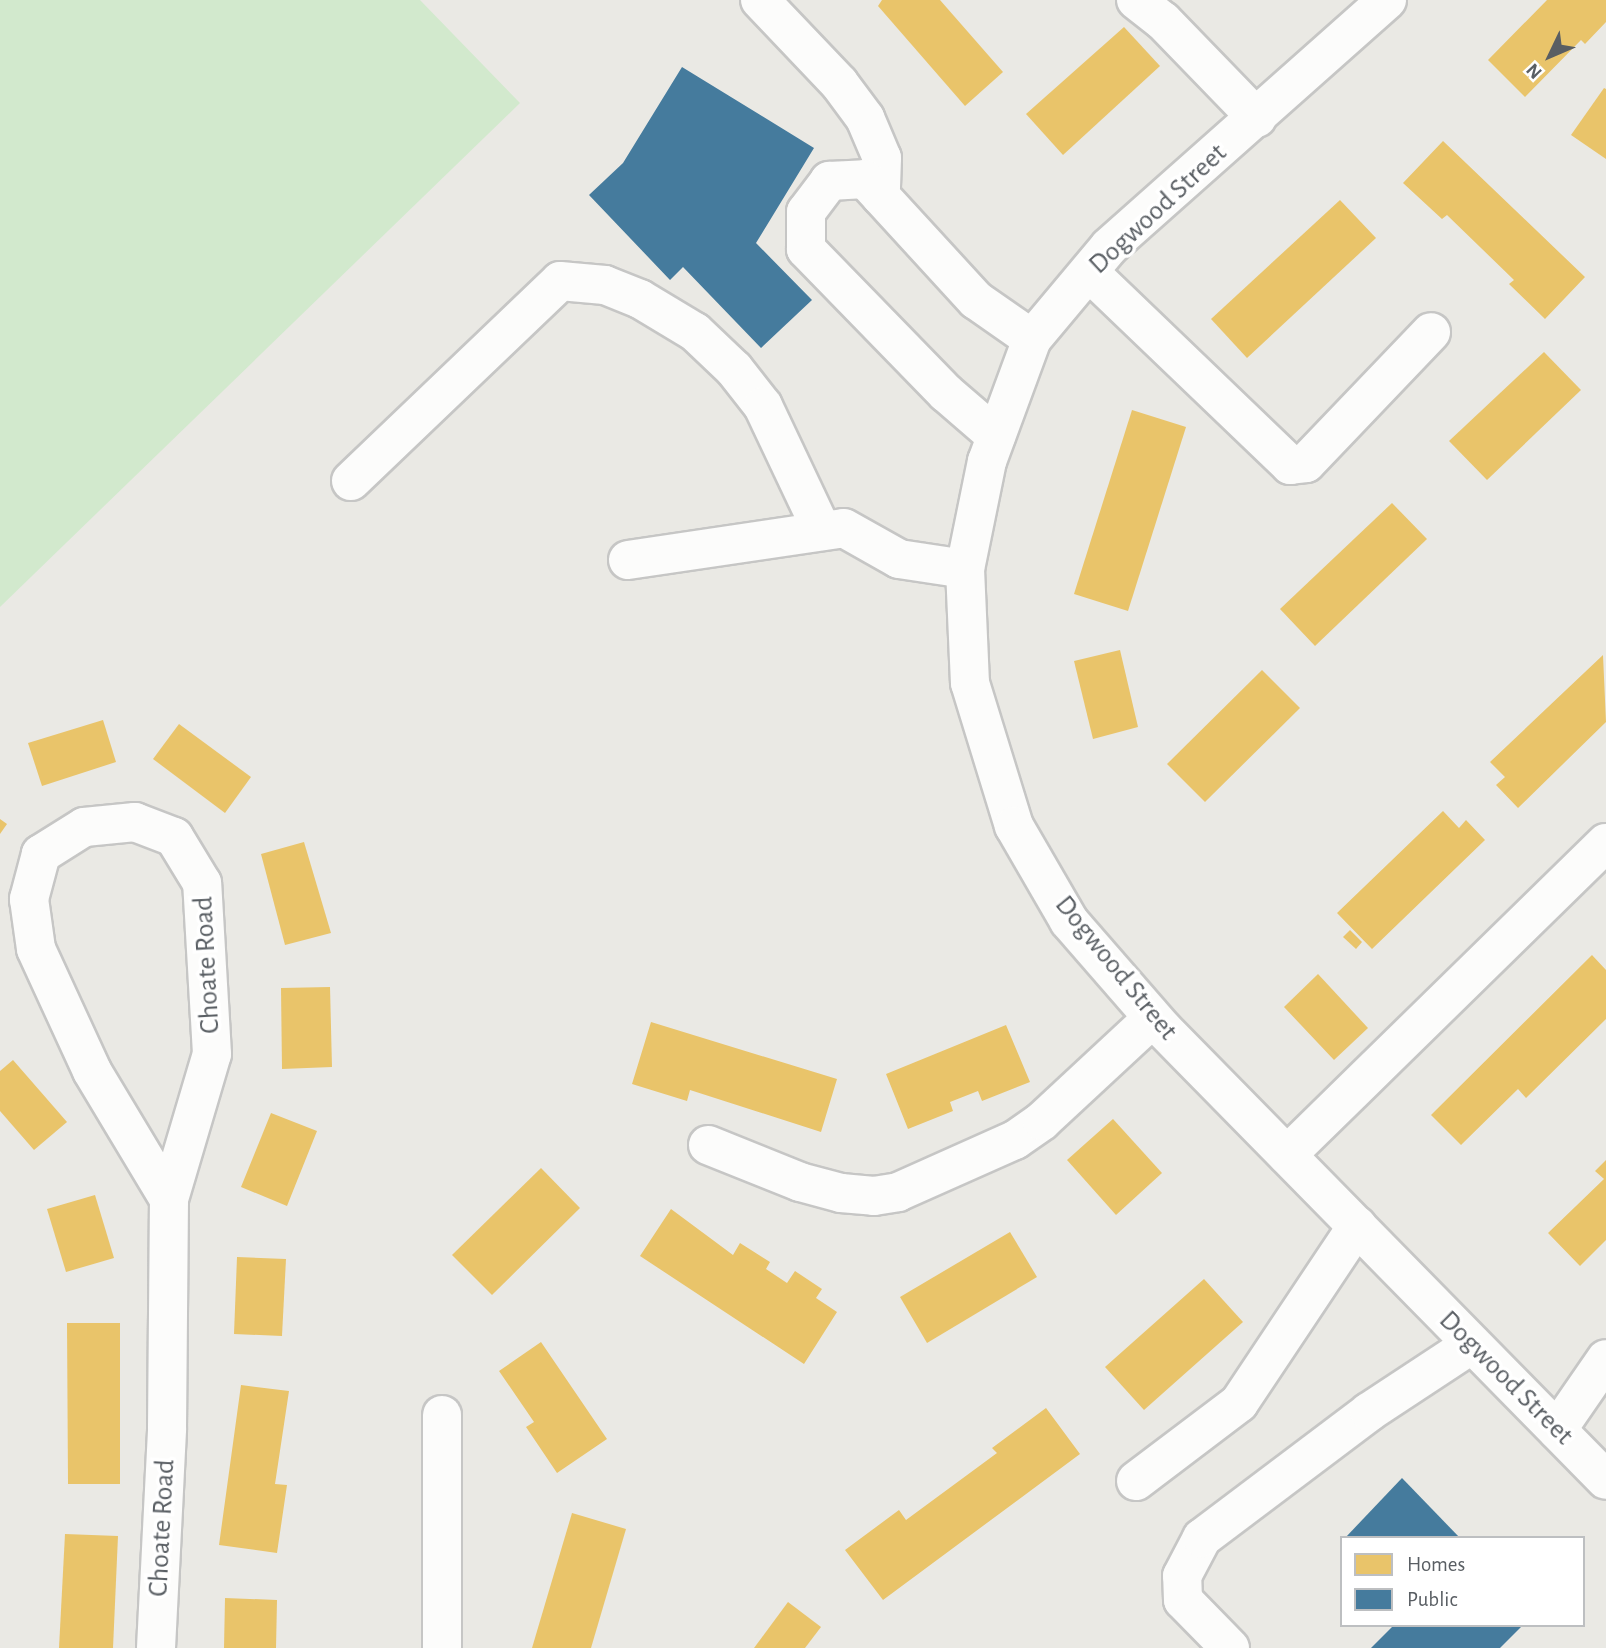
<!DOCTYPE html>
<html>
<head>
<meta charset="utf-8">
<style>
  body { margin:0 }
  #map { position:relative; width:1606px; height:1648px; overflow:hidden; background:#eae9e4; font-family:"Alegreya Sans",sans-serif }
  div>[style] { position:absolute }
  .green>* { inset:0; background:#d2e9cd }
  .homes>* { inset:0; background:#e9c46a }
  .public>* { inset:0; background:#457b9d }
  .roads { filter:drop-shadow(2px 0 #c6c6c5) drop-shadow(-2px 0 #c6c6c5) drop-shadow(0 2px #c6c6c5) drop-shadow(0 -2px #c6c6c5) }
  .minor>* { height:38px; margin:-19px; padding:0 19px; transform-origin:19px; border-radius:19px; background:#fcfcfb }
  span { translate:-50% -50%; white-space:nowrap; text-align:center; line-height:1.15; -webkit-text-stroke:7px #fff; paint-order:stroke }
  .street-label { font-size:28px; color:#595e63 }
  .legend { position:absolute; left:1340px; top:1536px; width:245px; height:91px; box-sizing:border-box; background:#fff; border:2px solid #bdbfc1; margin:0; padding:9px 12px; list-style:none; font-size:21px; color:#595e63 }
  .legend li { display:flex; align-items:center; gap:14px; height:35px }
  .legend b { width:35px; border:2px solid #bdbfc1 }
  .north { position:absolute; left:1515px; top:21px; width:70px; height:70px; -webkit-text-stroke:5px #fff; paint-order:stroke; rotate:226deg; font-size:19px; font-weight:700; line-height:28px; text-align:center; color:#595e63 }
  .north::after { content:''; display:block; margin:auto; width:24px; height:32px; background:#595e63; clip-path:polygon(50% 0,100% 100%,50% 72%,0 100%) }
</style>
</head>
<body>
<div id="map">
  <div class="green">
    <div style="clip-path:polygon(0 0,420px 0,520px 103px,0 607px)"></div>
  </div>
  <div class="homes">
    <div style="clip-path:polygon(882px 0,940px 0,1003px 72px,965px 106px,878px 6px)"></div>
    <div style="clip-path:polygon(1547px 0,1606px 0,1606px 22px,1585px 44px,1581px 40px,1525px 97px,1488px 60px)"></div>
    <div style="clip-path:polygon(1124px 27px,1160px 66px,1063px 155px,1026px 114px)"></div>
    <div style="clip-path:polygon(1604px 88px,1606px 89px,1606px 159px,1571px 135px)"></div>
    <div style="clip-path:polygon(1443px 141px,1585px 277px,1545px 319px,1509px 284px,1514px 280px,1447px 215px,1442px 219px,1403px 183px)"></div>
    <div style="clip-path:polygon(1340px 200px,1376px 238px,1247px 358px,1211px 319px)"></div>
    <div style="clip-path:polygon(1544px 352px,1581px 390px,1487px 480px,1449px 441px)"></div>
    <div style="clip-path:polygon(1132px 410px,1186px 427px,1128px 611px,1074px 594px)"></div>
    <div style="clip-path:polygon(1392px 503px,1427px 539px,1315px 646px,1280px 609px)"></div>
    <div style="clip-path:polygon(1120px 650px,1138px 727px,1093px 739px,1074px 661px)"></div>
    <div style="clip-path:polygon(1603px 655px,1606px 722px,1518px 808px,1496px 785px,1505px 777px,1490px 762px)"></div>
    <div style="clip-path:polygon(1262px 670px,1300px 708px,1205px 802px,1167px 764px)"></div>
    <div style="clip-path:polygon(103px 720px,116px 762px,42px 786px,28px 743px)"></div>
    <div style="clip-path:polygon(179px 724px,251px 777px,225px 813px,153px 759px)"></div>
    <div style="clip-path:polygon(1443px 811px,1459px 828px,1466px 820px,1485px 840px,1372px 949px,1337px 913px)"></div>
    <div style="clip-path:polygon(0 819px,7px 824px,0 834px)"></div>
    <div style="clip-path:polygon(304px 842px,331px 933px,285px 945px,261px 854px)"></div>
    <div style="clip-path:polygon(1350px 930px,1362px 942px,1356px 949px,1343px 937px)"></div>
    <div style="clip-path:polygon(1592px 955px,1606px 970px,1606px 1019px,1526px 1098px,1518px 1089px,1461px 1145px,1431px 1115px)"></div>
    <div style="clip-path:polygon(1318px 974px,1368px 1028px,1334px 1060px,1284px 1007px)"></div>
    <div style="clip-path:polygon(330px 987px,332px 1067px,282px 1069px,281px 988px)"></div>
    <div style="clip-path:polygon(651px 1022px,837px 1079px,821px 1132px,690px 1090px,687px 1101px,632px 1084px)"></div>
    <div style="clip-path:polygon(1006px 1025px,1030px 1082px,982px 1101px,978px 1091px,950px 1102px,953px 1111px,908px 1129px,886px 1074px)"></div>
    <div style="clip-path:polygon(13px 1060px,67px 1122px,34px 1150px,0 1111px,0 1071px)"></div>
    <div style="clip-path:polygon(271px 1113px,317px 1131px,287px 1206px,241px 1187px)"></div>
    <div style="clip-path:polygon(1113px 1119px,1162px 1173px,1116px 1215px,1067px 1160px)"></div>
    <div style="clip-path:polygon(1606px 1160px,1606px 1240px,1580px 1266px,1548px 1233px,1604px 1179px,1595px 1171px)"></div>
    <div style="clip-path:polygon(541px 1168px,580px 1208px,492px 1295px,452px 1255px)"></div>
    <div style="clip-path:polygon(95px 1195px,114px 1258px,66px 1272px,47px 1209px)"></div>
    <div style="clip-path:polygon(671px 1209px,733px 1255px,740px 1243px,770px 1262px,766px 1269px,787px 1283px,795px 1271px,822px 1289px,816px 1298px,837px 1312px,804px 1364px,640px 1256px)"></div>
    <div style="clip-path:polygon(1010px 1232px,1037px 1277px,927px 1343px,900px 1297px)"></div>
    <div style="clip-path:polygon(237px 1257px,286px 1259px,282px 1336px,234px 1334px)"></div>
    <div style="clip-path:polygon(1204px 1279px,1243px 1322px,1144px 1410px,1105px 1367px)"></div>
    <div style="clip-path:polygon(67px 1323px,120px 1323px,120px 1484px,68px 1484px)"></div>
    <div style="clip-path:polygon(541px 1342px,607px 1439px,557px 1473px,526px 1427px,534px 1422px,499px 1371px)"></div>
    <div style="clip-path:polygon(241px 1385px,289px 1391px,275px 1484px,287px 1485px,277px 1553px,219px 1545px)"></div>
    <div style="clip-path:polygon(1046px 1408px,1080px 1454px,883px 1600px,845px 1550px,899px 1510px,906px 1520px,997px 1453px,992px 1448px)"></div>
    <div style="clip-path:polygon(572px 1513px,626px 1529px,591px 1648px,532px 1648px)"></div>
    <div style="clip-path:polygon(65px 1534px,118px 1536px,113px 1648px,59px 1648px)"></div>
    <div style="clip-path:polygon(225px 1598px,277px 1600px,276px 1648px,224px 1648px)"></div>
    <div style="clip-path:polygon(788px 1602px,821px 1627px,805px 1648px,754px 1648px)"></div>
  </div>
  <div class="public">
    <div style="clip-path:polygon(682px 67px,814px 148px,756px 243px,812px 300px,761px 348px,683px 267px,670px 280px,589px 195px,623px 163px)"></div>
    <div style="clip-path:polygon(1402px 1478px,1460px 1538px,1345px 1538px)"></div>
    <div style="clip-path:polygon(1394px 1625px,1523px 1625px,1500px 1648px,1371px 1648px)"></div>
  </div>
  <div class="roads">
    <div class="minor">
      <div style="left:760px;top:0;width:115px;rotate:46.4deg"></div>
      <div style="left:839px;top:83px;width:44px;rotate:53.4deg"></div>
      <div style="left:865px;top:118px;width:43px;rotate:67deg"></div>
      <div style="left:882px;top:158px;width:38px;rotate:92deg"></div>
      <div style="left:1136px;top:0;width:34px;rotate:38deg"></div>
      <div style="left:1163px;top:21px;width:135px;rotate:45.9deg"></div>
      <div style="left:1387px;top:0;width:372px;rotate:138.4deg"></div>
      <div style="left:1109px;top:247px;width:120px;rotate:129.9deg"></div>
      <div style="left:1032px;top:339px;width:130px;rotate:110.2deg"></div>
      <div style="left:987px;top:461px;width:110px;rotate:101.5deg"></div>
      <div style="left:965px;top:569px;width:114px;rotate:87.5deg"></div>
      <div style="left:970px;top:683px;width:150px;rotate:72.9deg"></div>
      <div style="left:1014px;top:826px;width:110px;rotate:59.9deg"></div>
      <div style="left:1069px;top:921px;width:143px;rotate:49deg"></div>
      <div style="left:1163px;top:1029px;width:632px;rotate:45.51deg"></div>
      <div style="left:1089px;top:272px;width:279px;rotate:43.8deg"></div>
      <div style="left:1290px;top:465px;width:16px;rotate:-7deg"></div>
      <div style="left:1306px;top:463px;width:181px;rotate:-46.3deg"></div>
      <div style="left:996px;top:436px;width:66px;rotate:-139.3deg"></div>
      <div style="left:946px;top:393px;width:201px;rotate:-134.2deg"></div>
      <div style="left:806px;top:249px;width:37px;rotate:-90deg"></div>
      <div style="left:806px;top:212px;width:39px;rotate:-53deg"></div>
      <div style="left:829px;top:181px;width:36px;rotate:-3deg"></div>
      <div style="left:865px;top:179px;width:164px;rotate:47.5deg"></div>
      <div style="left:976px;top:300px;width:68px;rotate:34.9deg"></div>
      <div style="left:351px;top:481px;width:289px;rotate:-43.7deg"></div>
      <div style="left:560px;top:281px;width:45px;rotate:5.1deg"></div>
      <div style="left:605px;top:285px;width:38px;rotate:22deg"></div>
      <div style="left:640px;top:299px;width:64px;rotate:31deg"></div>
      <div style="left:695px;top:332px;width:54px;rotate:43.5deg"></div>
      <div style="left:734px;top:369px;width:47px;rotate:51.9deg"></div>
      <div style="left:763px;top:406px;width:138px;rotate:64.7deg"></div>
      <div style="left:628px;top:560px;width:218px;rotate:-8.4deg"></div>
      <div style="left:844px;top:528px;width:63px;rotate:29.4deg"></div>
      <div style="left:899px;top:559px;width:67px;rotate:8.6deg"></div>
      <div style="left:708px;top:1145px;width:99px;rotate:21.9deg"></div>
      <div style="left:800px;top:1182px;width:42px;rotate:15deg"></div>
      <div style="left:841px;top:1193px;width:33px;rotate:5deg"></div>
      <div style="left:874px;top:1196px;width:24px;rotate:-9deg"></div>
      <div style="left:898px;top:1192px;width:128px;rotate:-24deg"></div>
      <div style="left:1015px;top:1140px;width:33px;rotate:-35deg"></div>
      <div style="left:1042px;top:1121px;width:151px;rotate:-42.9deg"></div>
      <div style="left:1287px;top:1155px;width:446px;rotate:-44.4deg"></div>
      <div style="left:442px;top:1415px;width:233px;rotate:90deg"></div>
      <div style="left:1557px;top:1430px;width:86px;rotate:-55.4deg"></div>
      <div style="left:1136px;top:1481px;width:129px;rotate:-37.1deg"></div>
      <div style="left:1239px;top:1403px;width:213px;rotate:-56.3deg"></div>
      <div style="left:156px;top:1648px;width:220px;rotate:-87.1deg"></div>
      <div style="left:167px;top:1428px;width:229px;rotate:-89.5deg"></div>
      <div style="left:169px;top:1199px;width:151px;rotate:-73.5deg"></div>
      <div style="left:212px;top:1054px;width:171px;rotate:-93.3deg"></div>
      <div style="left:202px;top:883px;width:54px;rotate:-121.3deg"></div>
      <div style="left:174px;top:837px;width:42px;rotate:-159deg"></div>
      <div style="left:135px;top:822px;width:51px;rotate:174.4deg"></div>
      <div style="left:84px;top:827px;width:51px;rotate:147.9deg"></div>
      <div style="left:41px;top:854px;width:47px;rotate:104.9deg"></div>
      <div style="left:29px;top:899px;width:50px;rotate:82deg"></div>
      <div style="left:36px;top:949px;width:134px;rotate:65.3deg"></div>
      <div style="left:92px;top:1071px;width:149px;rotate:59deg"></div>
      <div style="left:1230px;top:1648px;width:67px;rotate:-134.4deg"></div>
      <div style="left:1183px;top:1600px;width:24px;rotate:-92deg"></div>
      <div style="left:1182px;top:1576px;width:43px;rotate:-62.2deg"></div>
      <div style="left:1202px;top:1538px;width:209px;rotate:-37deg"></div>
      <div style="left:1369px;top:1412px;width:123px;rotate:-33.4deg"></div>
    </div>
  </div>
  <div class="street-label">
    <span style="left:1158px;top:209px;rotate:-43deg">Dogwood Street</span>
    <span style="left:207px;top:965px;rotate:-93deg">Choate Road</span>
    <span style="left:1116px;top:968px;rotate:51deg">Dogwood Street</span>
    <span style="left:1506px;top:1378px;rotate:45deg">Dogwood Street</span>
    <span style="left:162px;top:1528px;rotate:-87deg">Choate Road</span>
  </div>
  <ul class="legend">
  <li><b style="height:19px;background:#e9c46a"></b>Homes</li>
  <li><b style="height:19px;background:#457b9d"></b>Public</li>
  </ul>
  <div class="north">N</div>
</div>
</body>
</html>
